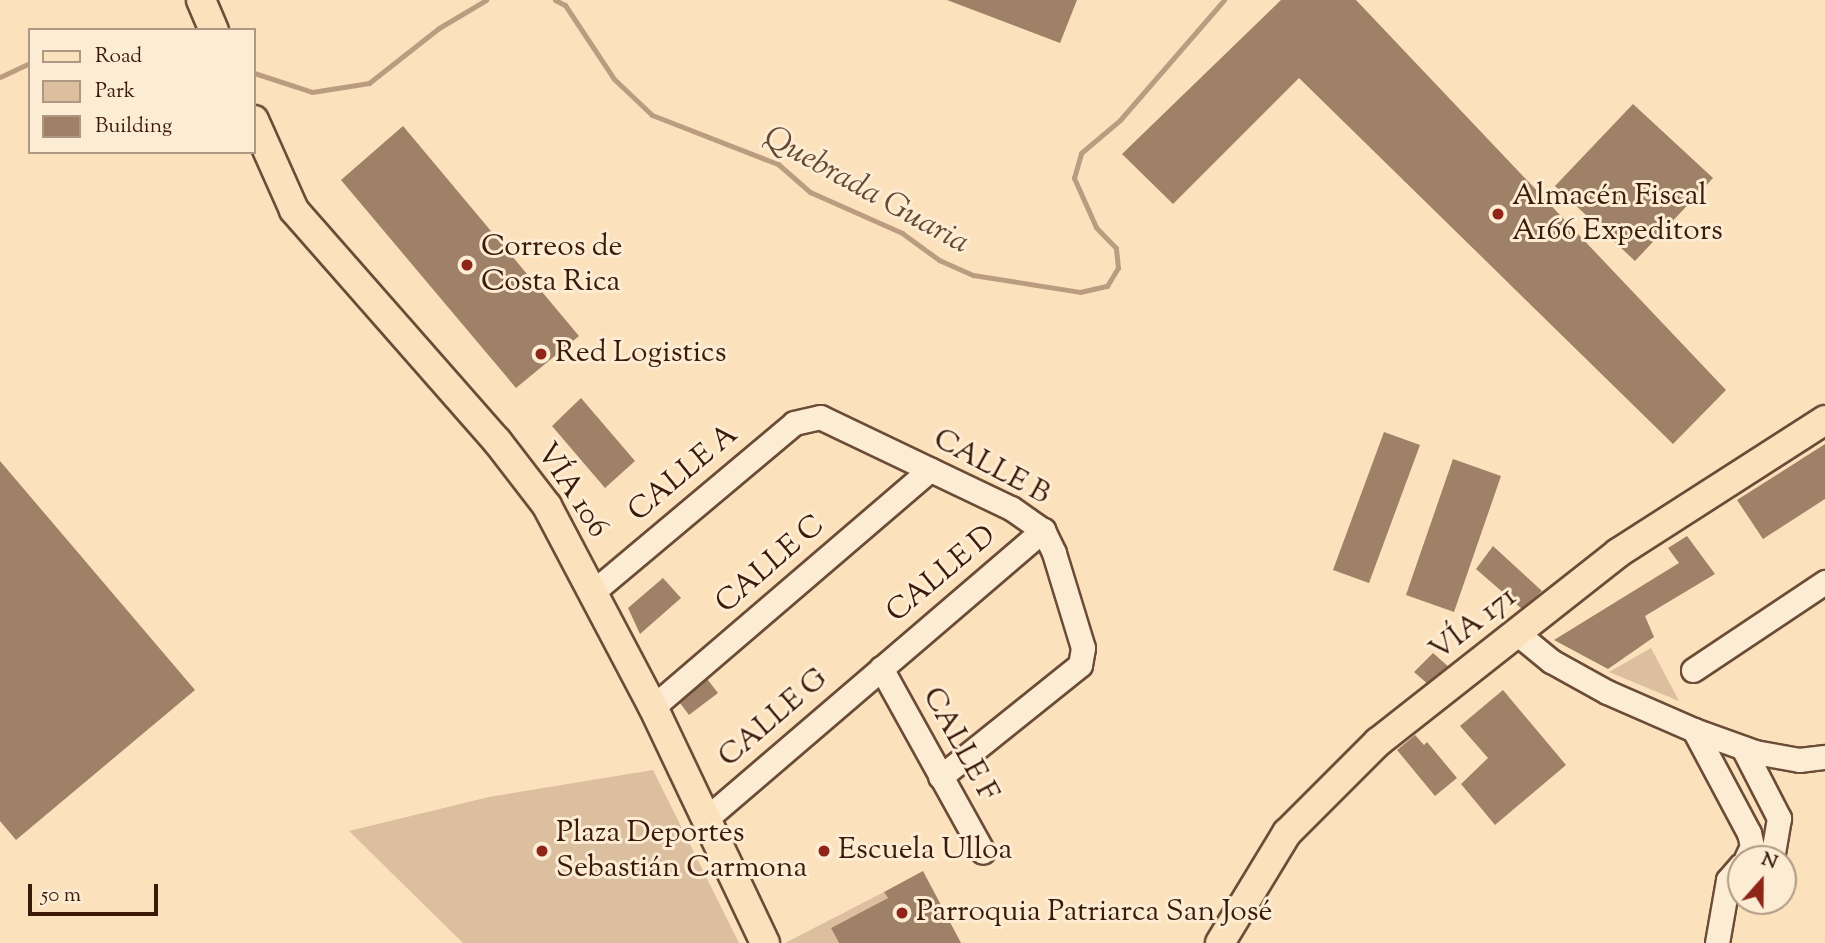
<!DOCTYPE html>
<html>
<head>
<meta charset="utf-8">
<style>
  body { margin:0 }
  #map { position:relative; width:1825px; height:943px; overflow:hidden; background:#fce1bd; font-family:"Sorts Mill Goudy",serif }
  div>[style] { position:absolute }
  .green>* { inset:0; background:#dbbf9f }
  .stream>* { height:5px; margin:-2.5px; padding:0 2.5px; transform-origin:2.5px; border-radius:2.5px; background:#ba9d80 }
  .building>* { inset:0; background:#9f8167 }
  .roads { filter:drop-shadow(2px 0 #6b4c37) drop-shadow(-2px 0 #6b4c37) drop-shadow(0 2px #6b4c37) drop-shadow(0 -2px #6b4c37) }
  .minor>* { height:23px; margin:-11.5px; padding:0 11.5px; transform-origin:11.5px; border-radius:11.5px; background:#fdecd4 }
  .major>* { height:28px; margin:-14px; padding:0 14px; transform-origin:14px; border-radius:14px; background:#fce1bd }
  .dots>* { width:19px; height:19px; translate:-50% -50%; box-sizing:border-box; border:4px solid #fdecd4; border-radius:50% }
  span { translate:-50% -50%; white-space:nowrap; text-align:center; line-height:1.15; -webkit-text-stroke:6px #fdecd4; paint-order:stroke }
  .poi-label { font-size:30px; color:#3b1a0a }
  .left { translate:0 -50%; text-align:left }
  .street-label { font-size:30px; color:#3b1a0a }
  .water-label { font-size:32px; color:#674833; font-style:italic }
  .legend { position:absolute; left:28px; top:28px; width:228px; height:126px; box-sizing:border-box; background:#fdecd4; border:2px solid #af9883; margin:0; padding:9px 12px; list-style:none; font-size:21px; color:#3b1a0a }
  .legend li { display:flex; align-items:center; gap:14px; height:35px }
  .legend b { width:35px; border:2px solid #af9883 }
  .north { position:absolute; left:1727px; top:845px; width:70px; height:70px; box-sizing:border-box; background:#fdecd4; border:2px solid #af9883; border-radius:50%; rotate:21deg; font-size:19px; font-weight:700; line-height:28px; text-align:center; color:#3b1a0a }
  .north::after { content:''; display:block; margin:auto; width:24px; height:32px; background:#8f2418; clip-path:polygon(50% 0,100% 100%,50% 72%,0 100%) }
  .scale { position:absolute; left:28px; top:884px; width:130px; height:32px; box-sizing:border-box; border:4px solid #3b1a0a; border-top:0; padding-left:9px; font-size:21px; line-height:24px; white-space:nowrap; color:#3b1a0a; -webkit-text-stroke:5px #fdecd4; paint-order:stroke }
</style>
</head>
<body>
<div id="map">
  <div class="green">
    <div style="clip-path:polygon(1651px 648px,1679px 701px,1609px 672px)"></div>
    <div style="clip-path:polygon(653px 770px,739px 943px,463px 943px,349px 831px,489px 797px)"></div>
    <div style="clip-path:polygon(884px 892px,888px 898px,831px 928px,839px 943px,785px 943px)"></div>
  </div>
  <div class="stream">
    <div style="left:555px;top:0;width:11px;rotate:27deg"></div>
    <div style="left:565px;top:5px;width:89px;rotate:56.5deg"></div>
    <div style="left:614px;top:79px;width:52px;rotate:43.5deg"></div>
    <div style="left:652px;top:115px;width:135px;rotate:21.3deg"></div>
    <div style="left:778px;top:164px;width:43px;rotate:41.2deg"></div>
    <div style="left:810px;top:192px;width:101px;rotate:24deg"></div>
    <div style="left:902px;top:233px;width:46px;rotate:36.1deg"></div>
    <div style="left:939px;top:260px;width:37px;rotate:24deg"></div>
    <div style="left:973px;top:275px;width:108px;rotate:9deg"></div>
    <div style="left:1080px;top:292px;width:28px;rotate:-13deg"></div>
    <div style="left:1107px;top:286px;width:21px;rotate:-59deg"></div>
    <div style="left:1118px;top:268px;width:20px;rotate:-96deg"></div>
    <div style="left:1116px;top:248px;width:29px;rotate:-134deg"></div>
    <div style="left:1096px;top:227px;width:54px;rotate:-114.2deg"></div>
    <div style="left:1074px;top:178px;width:26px;rotate:-74deg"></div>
    <div style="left:1081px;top:153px;width:51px;rotate:-40.2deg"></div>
    <div style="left:1120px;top:120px;width:159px;rotate:-49.1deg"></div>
    <div style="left:254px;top:73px;width:61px;rotate:18.1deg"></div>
    <div style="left:312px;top:92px;width:58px;rotate:-9deg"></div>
    <div style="left:369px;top:83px;width:89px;rotate:-38.2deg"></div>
    <div style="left:439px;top:28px;width:55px;rotate:-30.8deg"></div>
    <div style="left:0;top:77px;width:33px;rotate:-25deg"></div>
  </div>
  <div class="building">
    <div style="clip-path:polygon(947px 0,1077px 0,1060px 43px)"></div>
    <div style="clip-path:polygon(1281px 0,1356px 0,1726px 390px,1673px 444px,1299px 78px,1173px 204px,1122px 154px)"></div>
    <div style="clip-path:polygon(1633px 104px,1713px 178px,1635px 261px,1555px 186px)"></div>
    <div style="clip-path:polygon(403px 126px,579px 336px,516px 388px,341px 180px)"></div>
    <div style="clip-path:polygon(581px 398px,635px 461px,605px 488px,552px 426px)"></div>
    <div style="clip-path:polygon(1384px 432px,1420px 445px,1369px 583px,1333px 570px)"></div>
    <div style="clip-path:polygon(1825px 444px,1825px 499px,1763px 539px,1737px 500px)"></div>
    <div style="clip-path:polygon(1453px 459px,1501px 476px,1454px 612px,1406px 595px)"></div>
    <div style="clip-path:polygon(0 461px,195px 690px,16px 840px,0 821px)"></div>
    <div style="clip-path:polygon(1687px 536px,1715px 574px,1645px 616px,1654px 637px,1608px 669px,1554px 640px,1679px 563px,1668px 548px)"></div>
    <div style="clip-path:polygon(1493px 546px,1542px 591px,1522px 609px,1476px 569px)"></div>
    <div style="clip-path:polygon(663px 578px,681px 598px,640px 634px,628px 608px)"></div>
    <div style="clip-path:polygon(1433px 653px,1450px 668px,1429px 685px,1414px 672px)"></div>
    <div style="clip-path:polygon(704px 675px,718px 693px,689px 715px,680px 703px,683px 691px)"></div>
    <div style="clip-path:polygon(1503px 690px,1566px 765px,1495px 825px,1461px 784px,1488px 758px,1460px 726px)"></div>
    <div style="clip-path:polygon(1415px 735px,1424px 745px,1427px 742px,1457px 778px,1435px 796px,1397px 750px)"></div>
    <div style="clip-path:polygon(923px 871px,961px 943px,839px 943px,831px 928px,888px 898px,884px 892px)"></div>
  </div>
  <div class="roads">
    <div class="minor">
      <div style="left:594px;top:591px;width:261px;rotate:-40deg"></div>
      <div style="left:794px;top:423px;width:27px;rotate:-13deg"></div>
      <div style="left:820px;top:417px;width:212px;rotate:25.5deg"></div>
      <div style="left:1011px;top:508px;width:39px;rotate:35deg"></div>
      <div style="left:1043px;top:530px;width:25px;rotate:64deg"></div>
      <div style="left:1054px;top:553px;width:99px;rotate:73deg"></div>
      <div style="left:1083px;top:648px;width:17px;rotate:100deg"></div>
      <div style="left:1080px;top:665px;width:179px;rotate:141.3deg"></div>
      <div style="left:1518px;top:634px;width:43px;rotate:39.3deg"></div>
      <div style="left:1551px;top:661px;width:64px;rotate:29deg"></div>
      <div style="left:1607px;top:692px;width:95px;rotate:23.6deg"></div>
      <div style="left:1694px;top:730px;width:65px;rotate:19.8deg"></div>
      <div style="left:1755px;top:752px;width:45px;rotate:10.3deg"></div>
      <div style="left:1799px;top:760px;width:26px;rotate:-7deg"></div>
      <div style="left:881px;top:668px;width:210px;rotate:61deg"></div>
      <div style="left:1693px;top:670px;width:159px;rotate:-33.7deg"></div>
      <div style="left:653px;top:707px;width:365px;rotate:-40.6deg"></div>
      <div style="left:1694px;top:730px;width:117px;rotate:61.9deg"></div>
      <div style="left:1749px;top:833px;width:13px;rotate:77deg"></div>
      <div style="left:1752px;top:846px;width:14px;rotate:115deg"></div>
      <div style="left:1743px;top:748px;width:79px;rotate:62.8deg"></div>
      <div style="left:1779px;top:818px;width:42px;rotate:99.7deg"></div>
      <div style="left:707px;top:818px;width:443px;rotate:-40.6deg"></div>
      <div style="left:1717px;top:943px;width:64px;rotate:-80.1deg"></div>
      <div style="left:1728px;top:880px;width:20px;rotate:-49deg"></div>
    </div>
    <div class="major">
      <div style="left:201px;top:0;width:33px;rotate:67deg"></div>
      <div style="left:254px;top:120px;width:98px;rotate:66deg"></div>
      <div style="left:294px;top:210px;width:308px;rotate:48.7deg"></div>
      <div style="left:497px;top:441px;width:82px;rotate:52.4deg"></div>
      <div style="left:547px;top:506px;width:227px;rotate:62.2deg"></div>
      <div style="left:653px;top:707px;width:261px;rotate:64.6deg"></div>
      <div style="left:1220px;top:943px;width:129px;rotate:-58.7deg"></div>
      <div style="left:1287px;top:833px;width:129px;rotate:-45deg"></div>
      <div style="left:1378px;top:742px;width:305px;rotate:-38.2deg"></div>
      <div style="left:1618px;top:553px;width:246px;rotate:-32.7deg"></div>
    </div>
  </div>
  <div class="dots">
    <div style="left:1498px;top:214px;background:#8f2418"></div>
    <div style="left:467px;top:265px;background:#8f2418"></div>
    <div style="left:541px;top:354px;background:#8f2418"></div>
    <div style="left:542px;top:851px;background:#8f2418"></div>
    <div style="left:824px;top:851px;background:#8f2418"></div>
    <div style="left:902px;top:913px;background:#8f2418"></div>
  </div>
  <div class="poi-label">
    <span class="left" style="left:1512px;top:214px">Almacén Fiscal<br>A166 Expeditors</span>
    <span class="left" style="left:481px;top:265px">Correos de<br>Costa Rica</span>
    <span class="left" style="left:555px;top:354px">Red Logistics</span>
    <span class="left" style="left:556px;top:851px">Plaza Deportes<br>Sebastián Carmona</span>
    <span class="left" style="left:838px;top:851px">Escuela Ulloa</span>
    <span class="left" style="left:916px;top:913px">Parroquia Patriarca San José</span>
  </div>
  <div class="street-label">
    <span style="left:991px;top:468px;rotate:28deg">CALLE B</span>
    <span style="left:684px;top:474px;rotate:-40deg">CALLE A</span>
    <span style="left:571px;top:491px;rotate:57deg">VÍA 106</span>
    <span style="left:771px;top:565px;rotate:-41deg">CALLE C</span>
    <span style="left:942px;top:575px;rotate:-40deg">CALLE D</span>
    <span style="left:1474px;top:625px;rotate:-38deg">VÍA 171</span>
    <span style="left:774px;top:719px;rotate:-41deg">CALLE G</span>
    <span style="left:959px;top:745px;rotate:61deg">CALLE F</span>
  </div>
  <div class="water-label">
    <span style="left:866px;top:191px;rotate:29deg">Quebrada Guaria</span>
  </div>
  <ul class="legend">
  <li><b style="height:9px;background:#fce1bd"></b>Road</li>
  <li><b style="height:19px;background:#dbbf9f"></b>Park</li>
  <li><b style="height:19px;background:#9f8167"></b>Building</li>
  </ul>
  <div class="north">N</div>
  <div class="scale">50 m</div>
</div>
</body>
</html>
